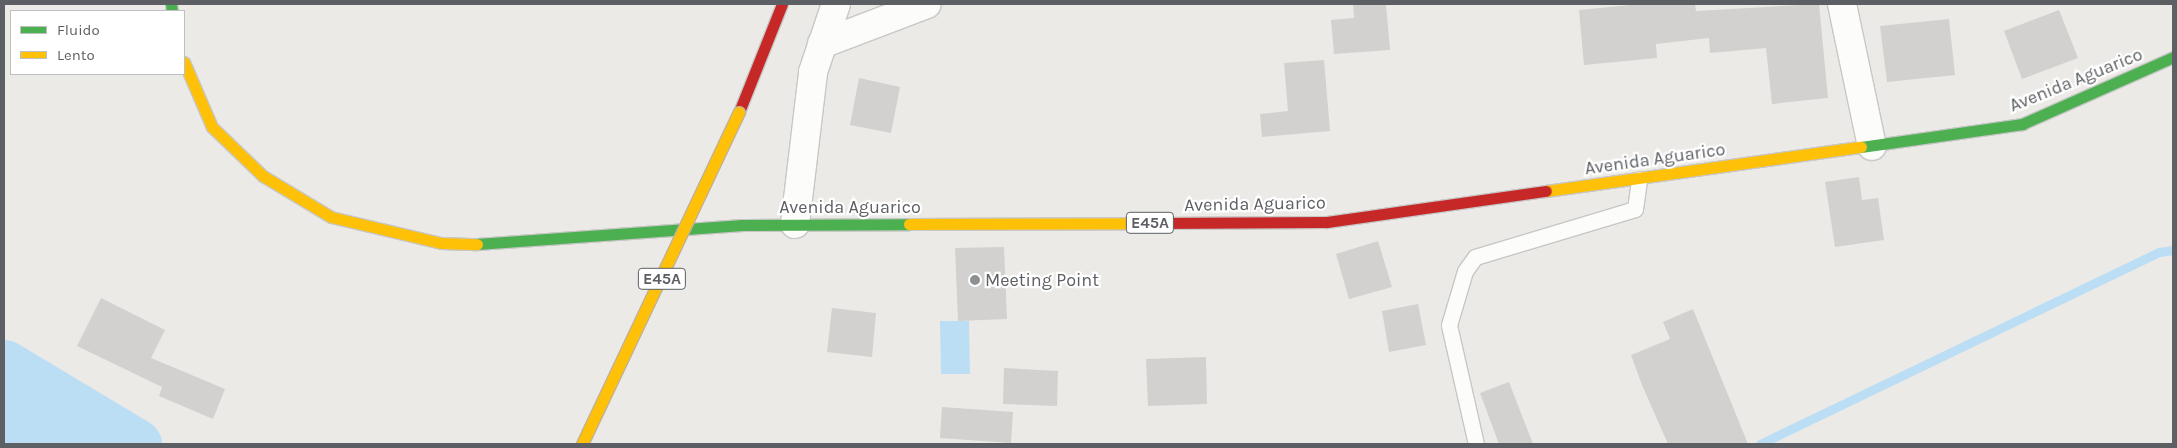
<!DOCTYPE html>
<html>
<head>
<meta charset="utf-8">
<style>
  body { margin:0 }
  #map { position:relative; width:2177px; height:448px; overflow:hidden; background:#eceae6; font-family:Karla,sans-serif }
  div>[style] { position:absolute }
  .water>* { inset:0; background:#bbdef5 }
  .stream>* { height:9px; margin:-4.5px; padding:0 4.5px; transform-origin:4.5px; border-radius:4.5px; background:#bbdef5 }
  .river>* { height:51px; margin:-25.5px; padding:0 25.5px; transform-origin:25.5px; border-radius:25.5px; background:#bbdef5 }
  .building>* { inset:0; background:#d2d1cf }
  .roads { filter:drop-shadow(1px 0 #c7c7c7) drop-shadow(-1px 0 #c7c7c7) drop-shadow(0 1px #c7c7c7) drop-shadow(0 -1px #c7c7c7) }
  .lane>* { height:15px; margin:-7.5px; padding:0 7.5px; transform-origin:7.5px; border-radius:7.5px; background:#fcfcfb }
  .street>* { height:28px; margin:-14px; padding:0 14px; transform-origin:14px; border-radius:14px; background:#fcfcfb }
  .fast>* { height:11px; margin:-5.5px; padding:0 5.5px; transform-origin:5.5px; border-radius:5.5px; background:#4caf50 }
  .slow>* { height:11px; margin:-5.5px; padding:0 5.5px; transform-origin:5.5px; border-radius:5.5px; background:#ffc107 }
  .jam>* { height:11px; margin:-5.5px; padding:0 5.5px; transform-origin:5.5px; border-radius:5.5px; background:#c62828 }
  .bridges { filter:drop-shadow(1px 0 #c2b295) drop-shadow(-1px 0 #c2b295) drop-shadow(0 1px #c2b295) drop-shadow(0 -1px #c2b295) }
  .slow-bridge>* { height:11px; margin:-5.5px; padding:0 5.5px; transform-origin:5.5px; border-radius:5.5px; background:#ffc107 }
  .dots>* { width:14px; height:14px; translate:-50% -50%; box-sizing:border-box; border:2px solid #fff; border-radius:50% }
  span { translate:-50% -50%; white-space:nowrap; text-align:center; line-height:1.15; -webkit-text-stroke:4.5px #fff; paint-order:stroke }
  .shield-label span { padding:1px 4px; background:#fff; border:1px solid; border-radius:4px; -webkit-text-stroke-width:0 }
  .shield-label { font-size:16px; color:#5c5f63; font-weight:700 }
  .street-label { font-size:18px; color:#5c5f63 }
  .poi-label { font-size:18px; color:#5c5f63 }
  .left { translate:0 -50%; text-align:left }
  .frame { position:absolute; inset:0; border:5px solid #5c5f63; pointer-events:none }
  .legend { position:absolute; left:10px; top:10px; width:175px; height:65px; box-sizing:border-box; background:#fff; border:1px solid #bebfc1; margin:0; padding:6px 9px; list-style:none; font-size:15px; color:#5c5f63 }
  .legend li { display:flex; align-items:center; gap:10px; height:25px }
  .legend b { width:25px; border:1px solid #bebfc1 }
</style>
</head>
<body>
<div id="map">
  <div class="water">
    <div style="clip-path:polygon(940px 321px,969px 321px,970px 374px,941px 374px)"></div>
    <div style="clip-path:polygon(4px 365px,115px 432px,136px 444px,4px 444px)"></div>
  </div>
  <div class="stream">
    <div style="left:1760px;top:444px;width:443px;rotate:-25.7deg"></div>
    <div style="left:2159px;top:252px;width:14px;rotate:-8deg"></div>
  </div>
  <div class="river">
    <div style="left:4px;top:365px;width:154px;rotate:30.9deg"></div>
  </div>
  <div class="building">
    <div style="clip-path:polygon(1353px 4px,1386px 4px,1390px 50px,1334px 54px,1331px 20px,1354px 18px)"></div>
    <div style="clip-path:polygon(1641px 4px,1695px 4px,1696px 11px,1819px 4px,1828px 98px,1772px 104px,1766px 48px,1710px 53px,1709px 38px,1656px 44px,1657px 58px,1584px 65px,1579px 10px)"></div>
    <div style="clip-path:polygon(2059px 10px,2078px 58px,2022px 79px,2004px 31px)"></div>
    <div style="clip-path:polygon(1949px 19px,1955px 75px,1887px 82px,1880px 26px)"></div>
    <div style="clip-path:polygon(1324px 60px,1330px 131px,1262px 137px,1260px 114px,1288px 111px,1284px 63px)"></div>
    <div style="clip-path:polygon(859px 78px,900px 87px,891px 133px,850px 125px)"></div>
    <div style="clip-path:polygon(1859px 177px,1862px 200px,1878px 198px,1884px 240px,1835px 247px,1825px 182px)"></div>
    <div style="clip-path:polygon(1378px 241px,1392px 287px,1349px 299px,1336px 254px)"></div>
    <div style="clip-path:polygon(1004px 247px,1007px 319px,958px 321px,955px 248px)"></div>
    <div style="clip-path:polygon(101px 298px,165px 330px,151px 358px,225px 389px,213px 419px,159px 396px,162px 387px,77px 346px)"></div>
    <div style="clip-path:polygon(1418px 304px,1426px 345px,1389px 352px,1382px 311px)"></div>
    <div style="clip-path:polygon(832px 308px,876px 313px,872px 357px,827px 352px)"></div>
    <div style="clip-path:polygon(1693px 309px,1748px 444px,1668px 444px,1642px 385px,1631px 355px,1670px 339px,1663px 322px)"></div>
    <div style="clip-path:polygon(1206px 357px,1207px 404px,1148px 406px,1146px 359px)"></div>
    <div style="clip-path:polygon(1004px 368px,1058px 371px,1057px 406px,1003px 404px)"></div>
    <div style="clip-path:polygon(1509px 382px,1533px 444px,1499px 444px,1480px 393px)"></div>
    <div style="clip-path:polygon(942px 407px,1013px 412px,1011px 443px,940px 438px)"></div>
  </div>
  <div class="roads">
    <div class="lane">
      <div style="left:1476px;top:444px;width:122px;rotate:-102.8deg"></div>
      <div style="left:1449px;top:325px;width:56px;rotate:-73.5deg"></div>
      <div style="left:1465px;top:271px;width:17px;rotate:-54deg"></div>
      <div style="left:1475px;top:257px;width:167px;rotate:-16.7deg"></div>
      <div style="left:1635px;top:209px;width:30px;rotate:-82deg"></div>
    </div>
    <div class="street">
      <div style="left:1842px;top:4px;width:145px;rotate:78.1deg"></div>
      <div style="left:822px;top:44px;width:112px;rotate:-20.9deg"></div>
      <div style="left:795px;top:224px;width:153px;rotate:-83.2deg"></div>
      <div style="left:813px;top:72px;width:72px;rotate:-71.3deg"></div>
    </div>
    <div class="fast">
      <div style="left:171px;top:4px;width:7px;rotate:82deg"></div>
      <div style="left:1861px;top:147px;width:163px;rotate:-8.1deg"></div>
      <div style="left:2022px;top:124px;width:165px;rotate:-23.9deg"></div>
      <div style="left:477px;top:244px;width:266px;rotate:-4.1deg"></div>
      <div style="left:742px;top:225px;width:167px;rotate:-0.3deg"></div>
    </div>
    <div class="slow">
      <div style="left:184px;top:62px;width:71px;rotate:66.7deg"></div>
      <div style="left:212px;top:127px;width:71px;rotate:43.9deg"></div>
      <div style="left:263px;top:176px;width:79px;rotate:31.1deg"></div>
      <div style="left:331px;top:217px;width:113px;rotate:13.3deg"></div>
      <div style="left:441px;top:243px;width:36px;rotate:2deg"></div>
      <div style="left:1546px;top:191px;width:318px;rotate:-8deg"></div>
      <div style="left:909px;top:224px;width:247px;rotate:-0.2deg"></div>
    </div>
    <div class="jam">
      <div style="left:739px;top:112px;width:116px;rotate:-68.3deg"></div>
      <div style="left:1156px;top:223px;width:171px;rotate:-0.3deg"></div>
      <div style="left:1327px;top:222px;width:221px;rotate:-8.1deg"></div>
    </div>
  </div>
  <div class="bridges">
    <div class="slow-bridge">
      <div style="left:582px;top:444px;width:367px;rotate:-64.7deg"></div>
    </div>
  </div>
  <div class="dots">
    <div style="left:975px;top:280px;background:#8e9091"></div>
  </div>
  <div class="shield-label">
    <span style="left:1150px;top:223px">E45A</span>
    <span style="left:662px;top:279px">E45A</span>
  </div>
  <div class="street-label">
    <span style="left:2076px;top:80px;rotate:-22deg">Avenida Aguarico</span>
    <span style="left:1655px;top:159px;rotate:-8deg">Avenida Aguarico</span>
    <span style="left:1255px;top:204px;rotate:-1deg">Avenida Aguarico</span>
    <span style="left:850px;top:207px">Avenida Aguarico</span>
  </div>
  <div class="poi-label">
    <span class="left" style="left:985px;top:280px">Meeting Point</span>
  </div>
  <div class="frame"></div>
  <ul class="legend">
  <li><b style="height:6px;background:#4caf50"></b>Fluido</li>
  <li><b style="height:6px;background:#ffc107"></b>Lento</li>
  </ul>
</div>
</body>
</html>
